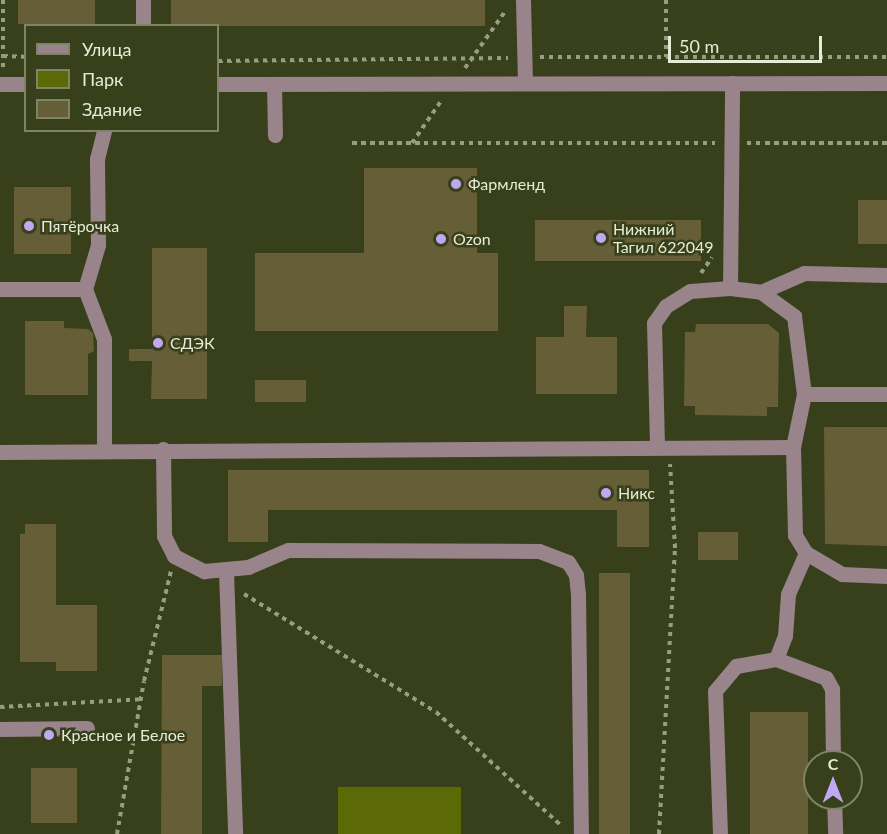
<!DOCTYPE html>
<html>
<head>
<meta charset="utf-8">
<style>
  body { margin:0 }
  #map { position:relative; width:887px; height:834px; overflow:hidden; background:#383f1b; font-family:Lato,sans-serif }
  div>[style] { position:absolute }
  .green>* { inset:0; background:#5b6a06 }
  .building>* { inset:0; background:#655e37 }
  .path>* { height:4px; margin-top:-2px; transform-origin:0; background:repeating-linear-gradient(90deg,#979d81 0 4.5px,transparent 0 9px) }
  .minor>* { height:15px; margin:-7.5px; padding:0 7.5px; transform-origin:7.5px; border-radius:7.5px; background:#98848a }
  .dots>* { width:16px; height:16px; translate:-50% -50%; box-sizing:border-box; border:3px solid #383f1b; border-radius:50% }
  span { translate:-50% -50%; white-space:nowrap; text-align:center; line-height:1.15; -webkit-text-stroke:5px #383f1b; paint-order:stroke }
  .poi-label { font-size:16px; color:#e6ebd6 }
  .left { translate:0 -50%; text-align:left }
  .legend { position:absolute; left:24px; top:24px; width:195px; height:108px; box-sizing:border-box; background:#383f1b; border:2px solid #7e8466; margin:0; padding:8px 10px; list-style:none; font-size:18px; color:#e6ebd6 }
  .legend li { display:flex; align-items:center; gap:12px; height:30px }
  .legend b { width:30px; border:2px solid #7e8466 }
  .north { position:absolute; left:803px; top:750px; width:60px; height:60px; box-sizing:border-box; background:#383f1b; border:2px solid #7e8466; border-radius:50%; rotate:0deg; font-size:16px; font-weight:700; line-height:24px; text-align:center; color:#e6ebd6 }
  .north::after { content:''; display:block; margin:auto; width:21px; height:27px; background:#c1a8f3; clip-path:polygon(50% 0,100% 100%,50% 72%,0 100%) }
  .scale { position:absolute; left:668px; top:36px; width:154px; height:27px; box-sizing:border-box; border:3px solid #e6ebd6; border-top:0; padding-left:8px; font-size:18px; line-height:21px; white-space:nowrap; color:#e6ebd6; -webkit-text-stroke:4px #383f1b; paint-order:stroke }
</style>
</head>
<body>
<div id="map">
  <div class="green">
    <div style="clip-path:polygon(338px 787px,461px 787px,461px 834px,338px 834px)"></div>
  </div>
  <div class="building">
    <div style="clip-path:polygon(18px 0,95px 0,95px 24px,18px 24px)"></div>
    <div style="clip-path:polygon(171px 0,485px 0,485px 26px,171px 26px)"></div>
    <div style="clip-path:polygon(364px 168px,477px 168px,477px 253px,498px 253px,498px 331px,255px 331px,255px 253px,364px 253px)"></div>
    <div style="clip-path:polygon(14px 187px,71px 187px,71px 254px,14px 254px)"></div>
    <div style="clip-path:polygon(858px 200px,887px 200px,887px 244px,858px 244px)"></div>
    <div style="clip-path:polygon(535px 220px,701px 220px,701px 261px,535px 261px)"></div>
    <div style="clip-path:polygon(152px 248px,207px 248px,207px 399px,151px 399px,152px 361px,129px 361px,129px 349px,152px 349px)"></div>
    <div style="clip-path:polygon(564px 306px,587px 306px,586px 337px,617px 337px,617px 394px,536px 394px,536px 337px,564px 337px)"></div>
    <div style="clip-path:polygon(25px 321px,64px 321px,64px 328px,88px 329px,93px 333px,94px 351px,88px 354px,88px 395px,25px 395px)"></div>
    <div style="clip-path:polygon(696px 324px,768px 324px,779px 333px,778px 407px,767px 407px,767px 416px,695px 415px,695px 406px,684px 406px,685px 332px,695px 332px)"></div>
    <div style="clip-path:polygon(255px 380px,306px 380px,306px 402px,255px 402px)"></div>
    <div style="clip-path:polygon(824px 427px,887px 427px,887px 546px,825px 544px)"></div>
    <div style="clip-path:polygon(228px 470px,649px 470px,649px 547px,617px 547px,617px 510px,268px 510px,268px 542px,228px 542px)"></div>
    <div style="clip-path:polygon(25px 524px,56px 524px,56px 605px,97px 605px,97px 671px,56px 671px,56px 662px,20px 662px,20px 534px,25px 534px)"></div>
    <div style="clip-path:polygon(698px 532px,738px 532px,738px 560px,698px 560px)"></div>
    <div style="clip-path:polygon(599px 573px,630px 573px,630px 834px,599px 834px)"></div>
    <div style="clip-path:polygon(162px 655px,222px 655px,222px 686px,202px 686px,202px 834px,161px 834px)"></div>
    <div style="clip-path:polygon(750px 712px,808px 712px,808px 834px,750px 834px)"></div>
    <div style="clip-path:polygon(31px 768px,77px 768px,77px 823px,31px 823px)"></div>
  </div>
  <div class="path">
    <div style="left:3px;top:0;width:68px;rotate:90deg"></div>
    <div style="left:666px;top:0;width:57px;rotate:90deg"></div>
    <div style="left:3px;top:56px;width:23px;rotate:2deg"></div>
    <div style="left:540px;top:57px;width:347px"></div>
    <div style="left:218px;top:61px;width:290px;rotate:-0.6deg"></div>
    <div style="left:465px;top:68px;width:71px;rotate:-54.7deg"></div>
    <div style="left:352px;top:143px;width:363px"></div>
    <div style="left:412px;top:143px;width:51px;rotate:-55.4deg"></div>
    <div style="left:747px;top:143px;width:140px"></div>
    <div style="left:701px;top:273px;width:19px;rotate:-55deg"></div>
    <div style="left:244px;top:594px;width:225px;rotate:31.6deg"></div>
    <div style="left:436px;top:712px;width:171px;rotate:42.2deg"></div>
    <div style="left:0;top:707px;width:141px;rotate:-3.2deg"></div>
    <div style="left:117px;top:834px;width:155px;rotate:-80deg"></div>
    <div style="left:144px;top:681px;width:113px;rotate:-76.2deg"></div>
    <div style="left:659px;top:834px;width:286px;rotate:-86.8deg"></div>
    <div style="left:675px;top:548px;width:84px;rotate:-93.4deg"></div>
  </div>
  <div class="minor">
    <div style="left:143px;top:0;width:26px;rotate:90deg"></div>
    <div style="left:523px;top:0;width:83px;rotate:88.6deg"></div>
    <div style="left:0;top:84px;width:26px"></div>
    <div style="left:218px;top:84px;width:669px;rotate:-0.09deg"></div>
    <div style="left:274px;top:84px;width:51px;rotate:88.9deg"></div>
    <div style="left:730px;top:288px;width:205px;rotate:-89.4deg"></div>
    <div style="left:0;top:289px;width:85px"></div>
    <div style="left:761px;top:292px;width:47px;rotate:-23.8deg"></div>
    <div style="left:804px;top:273px;width:83px;rotate:1.4deg"></div>
    <div style="left:804px;top:394px;width:83px"></div>
    <div style="left:657px;top:445px;width:122px;rotate:-91.4deg"></div>
    <div style="left:654px;top:323px;width:21px;rotate:-55deg"></div>
    <div style="left:666px;top:306px;width:28px;rotate:-32deg"></div>
    <div style="left:690px;top:291px;width:40px;rotate:-4.3deg"></div>
    <div style="left:730px;top:288px;width:31px;rotate:7deg"></div>
    <div style="left:761px;top:292px;width:41px;rotate:36deg"></div>
    <div style="left:794px;top:316px;width:79px;rotate:82.7deg"></div>
    <div style="left:804px;top:394px;width:54px;rotate:101.7deg"></div>
    <div style="left:793px;top:447px;width:88px;rotate:88.7deg"></div>
    <div style="left:795px;top:535px;width:21px;rotate:59deg"></div>
    <div style="left:806px;top:553px;width:42px;rotate:30.3deg"></div>
    <div style="left:842px;top:574px;width:45px;rotate:2.5deg"></div>
    <div style="left:163px;top:449px;width:87px;rotate:89.3deg"></div>
    <div style="left:164px;top:536px;width:22px;rotate:63deg"></div>
    <div style="left:174px;top:556px;width:34px;rotate:27deg"></div>
    <div style="left:204px;top:571px;width:44px;rotate:-5.2deg"></div>
    <div style="left:248px;top:567px;width:43px;rotate:-23deg"></div>
    <div style="left:288px;top:550px;width:251px;rotate:0.2deg"></div>
    <div style="left:539px;top:551px;width:31px;rotate:21deg"></div>
    <div style="left:568px;top:562px;width:15px;rotate:58deg"></div>
    <div style="left:576px;top:575px;width:20px;rotate:84deg"></div>
    <div style="left:578px;top:595px;width:239px;rotate:89.3deg"></div>
    <div style="left:104px;top:450px;width:111px;rotate:-90deg"></div>
    <div style="left:104px;top:339px;width:53px;rotate:-110.8deg"></div>
    <div style="left:85px;top:289px;width:46px;rotate:-73.5deg"></div>
    <div style="left:98px;top:245px;width:86px;rotate:-90.7deg"></div>
    <div style="left:97px;top:159px;width:30px;rotate:-76deg"></div>
    <div style="left:0;top:452px;width:793px;rotate:-0.36deg"></div>
    <div style="left:226px;top:571px;width:263px;rotate:88deg"></div>
    <div style="left:776px;top:659px;width:25px;rotate:-69deg"></div>
    <div style="left:785px;top:636px;width:42px;rotate:-85.9deg"></div>
    <div style="left:788px;top:594px;width:45px;rotate:-66.3deg"></div>
    <div style="left:0;top:729px;width:87px;rotate:-0.7deg"></div>
    <div style="left:834px;top:798px;width:36px;rotate:88deg"></div>
    <div style="left:720px;top:834px;width:143px;rotate:-92deg"></div>
    <div style="left:715px;top:691px;width:33px;rotate:-50deg"></div>
    <div style="left:736px;top:666px;width:41px;rotate:-9.9deg"></div>
    <div style="left:776px;top:659px;width:53px;rotate:20.8deg"></div>
    <div style="left:826px;top:678px;width:13px;rotate:61deg"></div>
    <div style="left:832px;top:689px;width:73px;rotate:89.2deg"></div>
  </div>
  <div class="dots">
    <div style="left:456px;top:184px;background:#c1a8f3"></div>
    <div style="left:29px;top:226px;background:#c1a8f3"></div>
    <div style="left:601px;top:238px;background:#c1a8f3"></div>
    <div style="left:441px;top:239px;background:#c1a8f3"></div>
    <div style="left:158px;top:343px;background:#c1a8f3"></div>
    <div style="left:606px;top:493px;background:#c1a8f3"></div>
    <div style="left:49px;top:735px;background:#c1a8f3"></div>
  </div>
  <div class="poi-label">
    <span class="left" style="left:468px;top:184px">Фармленд</span>
    <span class="left" style="left:41px;top:226px">Пятёрочка</span>
    <span class="left" style="left:613px;top:238px">Нижний<br>Тагил 622049</span>
    <span class="left" style="left:453px;top:239px">Ozon</span>
    <span class="left" style="left:170px;top:343px">СДЭК</span>
    <span class="left" style="left:618px;top:493px">Никс</span>
    <span class="left" style="left:61px;top:735px">Красное и Белое</span>
  </div>
  <ul class="legend">
  <li><b style="height:8px;background:#98848a"></b>Улица</li>
  <li><b style="height:16px;background:#5b6a06"></b>Парк</li>
  <li><b style="height:16px;background:#655e37"></b>Здание</li>
  </ul>
  <div class="north">С</div>
  <div class="scale">50 m</div>
</div>
</body>
</html>
